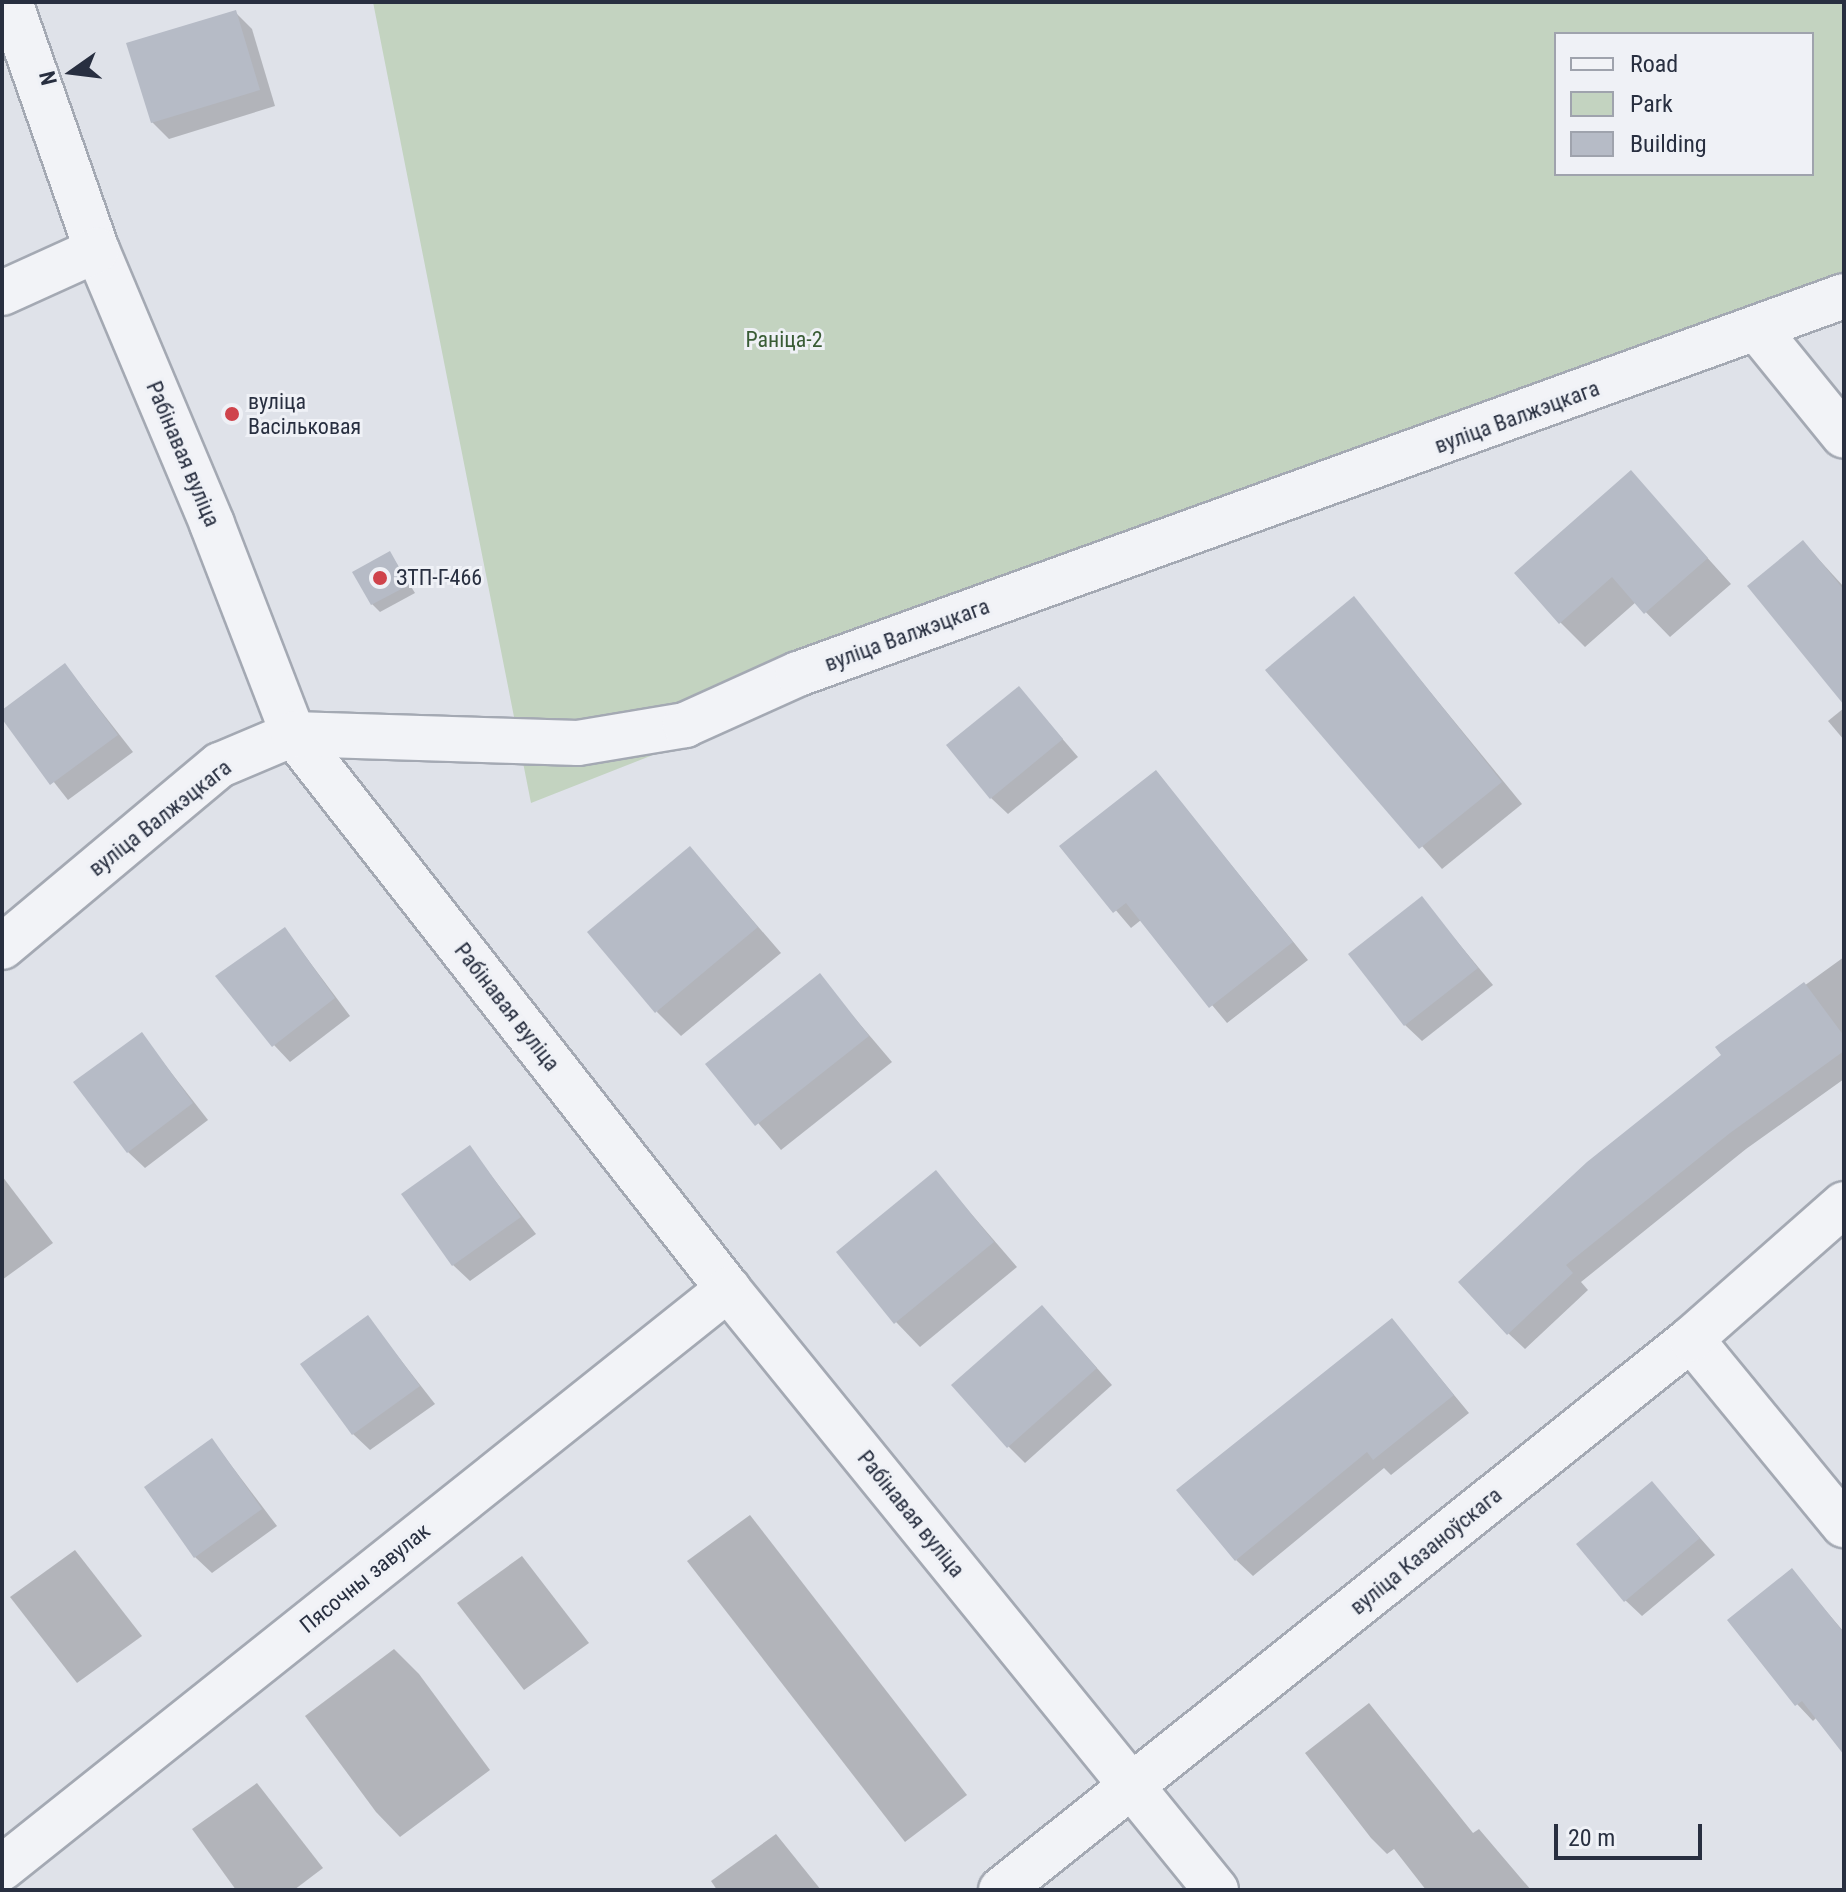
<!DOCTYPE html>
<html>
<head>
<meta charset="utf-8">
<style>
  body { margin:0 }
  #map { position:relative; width:1846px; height:1892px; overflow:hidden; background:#dfe2e9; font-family:"Roboto Condensed",sans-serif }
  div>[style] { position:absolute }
  .green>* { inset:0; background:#c3d3c0 }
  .shadow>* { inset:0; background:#0003 }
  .building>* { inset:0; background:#b6bbc6 }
  .roads { filter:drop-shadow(2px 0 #a4a9b3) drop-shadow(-2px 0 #a4a9b3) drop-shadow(0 2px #a4a9b3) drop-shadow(0 -2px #a4a9b3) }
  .minor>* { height:44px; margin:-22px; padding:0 22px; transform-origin:22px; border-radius:22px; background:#f2f3f7 }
  .dots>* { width:22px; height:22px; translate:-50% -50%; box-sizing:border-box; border:4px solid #eff1f6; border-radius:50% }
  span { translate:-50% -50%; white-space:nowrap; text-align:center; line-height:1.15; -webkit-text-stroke:6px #eff1f6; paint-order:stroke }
  .park-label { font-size:22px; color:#395c35 }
  .poi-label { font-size:22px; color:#282f40 }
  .left { translate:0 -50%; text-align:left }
  .street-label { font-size:22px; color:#282f40 }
  .frame { position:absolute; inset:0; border:4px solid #282f40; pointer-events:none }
  .legend { position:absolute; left:1554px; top:32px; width:260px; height:144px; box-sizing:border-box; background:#eff1f6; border:2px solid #9fa3ad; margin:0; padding:10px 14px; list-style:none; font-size:24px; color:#282f40 }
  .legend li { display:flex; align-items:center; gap:16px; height:40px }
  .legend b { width:40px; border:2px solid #9fa3ad }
  .north { position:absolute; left:32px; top:32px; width:80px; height:80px; -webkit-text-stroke:6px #eff1f6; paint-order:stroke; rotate:256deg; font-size:22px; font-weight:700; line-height:32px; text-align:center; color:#282f40 }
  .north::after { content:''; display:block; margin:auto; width:28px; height:36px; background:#282f40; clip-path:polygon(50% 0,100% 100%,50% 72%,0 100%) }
  .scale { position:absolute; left:1554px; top:1824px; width:148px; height:36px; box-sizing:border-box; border:4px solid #282f40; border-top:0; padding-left:10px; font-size:24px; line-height:28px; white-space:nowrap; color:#282f40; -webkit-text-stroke:6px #eff1f6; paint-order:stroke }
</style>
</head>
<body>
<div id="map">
  <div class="green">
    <div style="clip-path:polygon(evenodd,373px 2px,1844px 2px,1844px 286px,531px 803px,373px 2px,1556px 34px,1812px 34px,1812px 174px,1556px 174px,1556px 34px)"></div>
  </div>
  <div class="shadow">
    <div style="clip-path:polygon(235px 12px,252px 29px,275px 106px,169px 139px,152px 122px)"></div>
    <div style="clip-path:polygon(1631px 473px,1731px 584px,1670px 637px,1636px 602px,1585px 647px,1560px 622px)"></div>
    <div style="clip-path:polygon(1803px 542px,1844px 587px,1844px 702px)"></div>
    <div style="clip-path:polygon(390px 553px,415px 593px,380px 612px,372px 604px)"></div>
    <div style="clip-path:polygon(1354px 599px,1522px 804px,1442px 869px,1268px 670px)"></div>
    <div style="clip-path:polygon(65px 665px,133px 752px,68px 800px,2px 716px)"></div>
    <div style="clip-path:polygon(1019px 688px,1078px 757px,1008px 814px,991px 798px)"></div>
    <div style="clip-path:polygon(1844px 708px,1844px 740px,1828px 721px)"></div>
    <div style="clip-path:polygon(1156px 772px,1308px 960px,1227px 1023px,1141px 920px,1131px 928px,1062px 847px)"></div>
    <div style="clip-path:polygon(690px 848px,781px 953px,681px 1036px,657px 1012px)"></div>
    <div style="clip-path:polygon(1422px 899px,1493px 985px,1422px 1041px,1405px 1025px)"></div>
    <div style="clip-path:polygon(285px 929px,350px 1016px,290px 1062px,274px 1045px)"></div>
    <div style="clip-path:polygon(1844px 957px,1844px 1079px,1746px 1149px,1581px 1282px,1588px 1290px,1525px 1349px,1508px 1333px,1723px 1055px,1718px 1048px)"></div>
    <div style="clip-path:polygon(819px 976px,892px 1062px,781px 1150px,708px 1064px)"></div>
    <div style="clip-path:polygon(141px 1034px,208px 1120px,145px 1168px,128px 1152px)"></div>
    <div style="clip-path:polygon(470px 1148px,536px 1234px,470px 1281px,453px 1265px)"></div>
    <div style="clip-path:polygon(936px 1173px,1017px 1267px,920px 1347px,896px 1322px)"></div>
    <div style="clip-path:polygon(2px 1176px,53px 1243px,2px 1280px)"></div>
    <div style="clip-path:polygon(368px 1318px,435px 1404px,370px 1450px,353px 1434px)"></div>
    <div style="clip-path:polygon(1392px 1320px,1469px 1413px,1391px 1475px,1384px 1468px,1253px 1576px,1236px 1560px)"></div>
    <div style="clip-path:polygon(1058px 1324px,1112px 1385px,1025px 1463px,1008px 1446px)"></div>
    <div style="clip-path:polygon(212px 1440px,277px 1526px,212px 1573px,195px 1557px)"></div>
    <div style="clip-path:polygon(1652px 1483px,1715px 1555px,1642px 1616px,1625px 1600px)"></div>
    <div style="clip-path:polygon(750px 1515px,967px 1795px,905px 1842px,687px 1561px)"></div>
    <div style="clip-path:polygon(75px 1550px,142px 1636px,77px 1683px,10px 1597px)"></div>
    <div style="clip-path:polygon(522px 1556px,589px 1643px,524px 1690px,457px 1603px)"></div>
    <div style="clip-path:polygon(1792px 1571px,1844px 1632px,1844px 1751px,1817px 1717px,1813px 1721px,1797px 1704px)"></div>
    <div style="clip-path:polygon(394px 1649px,419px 1674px,490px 1770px,400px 1837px,376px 1812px,305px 1716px)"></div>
    <div style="clip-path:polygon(1369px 1703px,1473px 1833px,1479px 1829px,1531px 1890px,1426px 1890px,1394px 1849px,1387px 1854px,1371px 1838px,1305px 1753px)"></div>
    <div style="clip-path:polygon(257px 1783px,323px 1868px,294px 1890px,236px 1890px,192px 1829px)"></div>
    <div style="clip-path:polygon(776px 1834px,821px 1890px,717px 1890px,711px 1881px)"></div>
  </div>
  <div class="building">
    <div style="clip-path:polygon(236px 10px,260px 90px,151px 123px,126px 43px)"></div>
    <div style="clip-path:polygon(1631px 470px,1708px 558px,1644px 614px,1612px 577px,1559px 624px,1514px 573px)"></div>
    <div style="clip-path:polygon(1803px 540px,1844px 590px,1844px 705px,1747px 586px)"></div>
    <div style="clip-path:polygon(390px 551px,409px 585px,371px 605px,352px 572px)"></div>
    <div style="clip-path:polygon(1354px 596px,1502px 782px,1419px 849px,1265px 670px)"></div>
    <div style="clip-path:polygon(65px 663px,118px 735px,50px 785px,2px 719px,2px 710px)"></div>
    <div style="clip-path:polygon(1019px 686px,1063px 739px,990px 799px,946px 745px)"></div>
    <div style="clip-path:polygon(1156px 770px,1293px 942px,1209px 1008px,1126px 903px,1113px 913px,1059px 846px)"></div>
    <div style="clip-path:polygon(690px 846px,758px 927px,655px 1013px,587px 932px)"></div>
    <div style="clip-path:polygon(1422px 896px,1478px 968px,1404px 1026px,1348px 954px)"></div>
    <div style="clip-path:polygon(285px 927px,335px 998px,272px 1047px,215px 976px)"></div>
    <div style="clip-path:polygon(820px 973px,869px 1036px,755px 1126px,705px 1064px)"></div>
    <div style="clip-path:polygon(1804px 982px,1844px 1036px,1844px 1051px,1730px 1133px,1566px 1265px,1573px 1273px,1507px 1335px,1458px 1282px,1587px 1162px,1721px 1055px,1715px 1047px)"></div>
    <div style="clip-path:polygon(142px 1032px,193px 1103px,127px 1153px,73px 1082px)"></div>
    <div style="clip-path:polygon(470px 1145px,521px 1217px,452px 1266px,401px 1194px)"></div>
    <div style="clip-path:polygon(936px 1170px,994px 1242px,894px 1324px,836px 1252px)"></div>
    <div style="clip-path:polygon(1042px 1305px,1097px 1368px,1007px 1448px,951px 1385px)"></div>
    <div style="clip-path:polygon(368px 1315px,420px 1386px,352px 1435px,300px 1364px)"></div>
    <div style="clip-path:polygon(1392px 1318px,1454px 1395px,1373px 1460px,1367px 1452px,1235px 1561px,1176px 1490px)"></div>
    <div style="clip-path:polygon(212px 1438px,262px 1509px,194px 1558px,144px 1487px)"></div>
    <div style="clip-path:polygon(1652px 1481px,1700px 1538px,1624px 1602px,1576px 1544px)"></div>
    <div style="clip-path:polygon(1792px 1568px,1844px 1633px,1844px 1755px,1802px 1701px,1795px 1706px,1727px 1620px)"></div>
  </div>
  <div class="roads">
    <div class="minor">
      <div style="left:10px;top:2px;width:263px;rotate:70.7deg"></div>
      <div style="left:97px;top:250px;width:297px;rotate:67.2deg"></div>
      <div style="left:212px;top:524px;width:225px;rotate:68.9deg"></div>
      <div style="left:293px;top:734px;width:705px;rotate:51.91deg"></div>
      <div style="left:728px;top:1289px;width:774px;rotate:50.92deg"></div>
      <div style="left:2px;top:293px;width:104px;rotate:-24.4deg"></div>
      <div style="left:1758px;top:330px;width:136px;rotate:50.9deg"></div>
      <div style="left:2px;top:947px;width:284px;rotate:-39.9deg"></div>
      <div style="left:220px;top:765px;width:79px;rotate:-23deg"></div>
      <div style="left:293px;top:734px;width:285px;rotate:1.8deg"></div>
      <div style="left:578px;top:743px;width:109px;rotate:-9.5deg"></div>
      <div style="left:685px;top:725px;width:124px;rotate:-24.3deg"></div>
      <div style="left:798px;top:674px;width:1112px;rotate:-19.87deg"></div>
      <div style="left:1691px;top:1339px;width:241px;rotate:50.6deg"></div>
      <div style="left:2px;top:1868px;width:929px;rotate:-38.57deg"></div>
      <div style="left:1001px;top:1890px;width:883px;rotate:-38.61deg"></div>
      <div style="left:1691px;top:1339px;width:204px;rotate:-41.4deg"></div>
    </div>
  </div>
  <div class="dots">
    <div style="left:232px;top:414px;background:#cf434b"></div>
    <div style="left:380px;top:578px;background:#cf434b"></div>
  </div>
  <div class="park-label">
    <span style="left:784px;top:340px">Раніца-2</span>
  </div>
  <div class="poi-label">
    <span class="left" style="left:248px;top:414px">вуліца<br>Васільковая</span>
    <span class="left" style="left:396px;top:578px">ЗТП-Г-466</span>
  </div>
  <div class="street-label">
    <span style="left:1517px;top:417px;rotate:-20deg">вуліца Валжэцкага</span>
    <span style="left:183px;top:454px;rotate:67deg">Рабінавая вуліца</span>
    <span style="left:907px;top:635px;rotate:-20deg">вуліца Валжэцкага</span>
    <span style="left:160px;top:818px;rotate:-38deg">вуліца Валжэцкага</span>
    <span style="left:507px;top:1007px;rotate:52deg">Рабінавая вуліца</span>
    <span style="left:911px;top:1514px;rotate:51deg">Рабінавая вуліца</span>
    <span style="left:1426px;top:1551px;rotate:-39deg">вуліца Казаноўскага</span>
    <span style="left:365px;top:1578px;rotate:-39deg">Пясочны завулак</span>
  </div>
  <div class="frame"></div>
  <ul class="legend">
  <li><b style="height:10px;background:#f2f3f7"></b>Road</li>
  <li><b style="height:22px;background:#c3d3c0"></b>Park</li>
  <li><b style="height:22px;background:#b6bbc6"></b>Building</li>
  </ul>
  <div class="north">N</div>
  <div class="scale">20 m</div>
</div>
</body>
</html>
